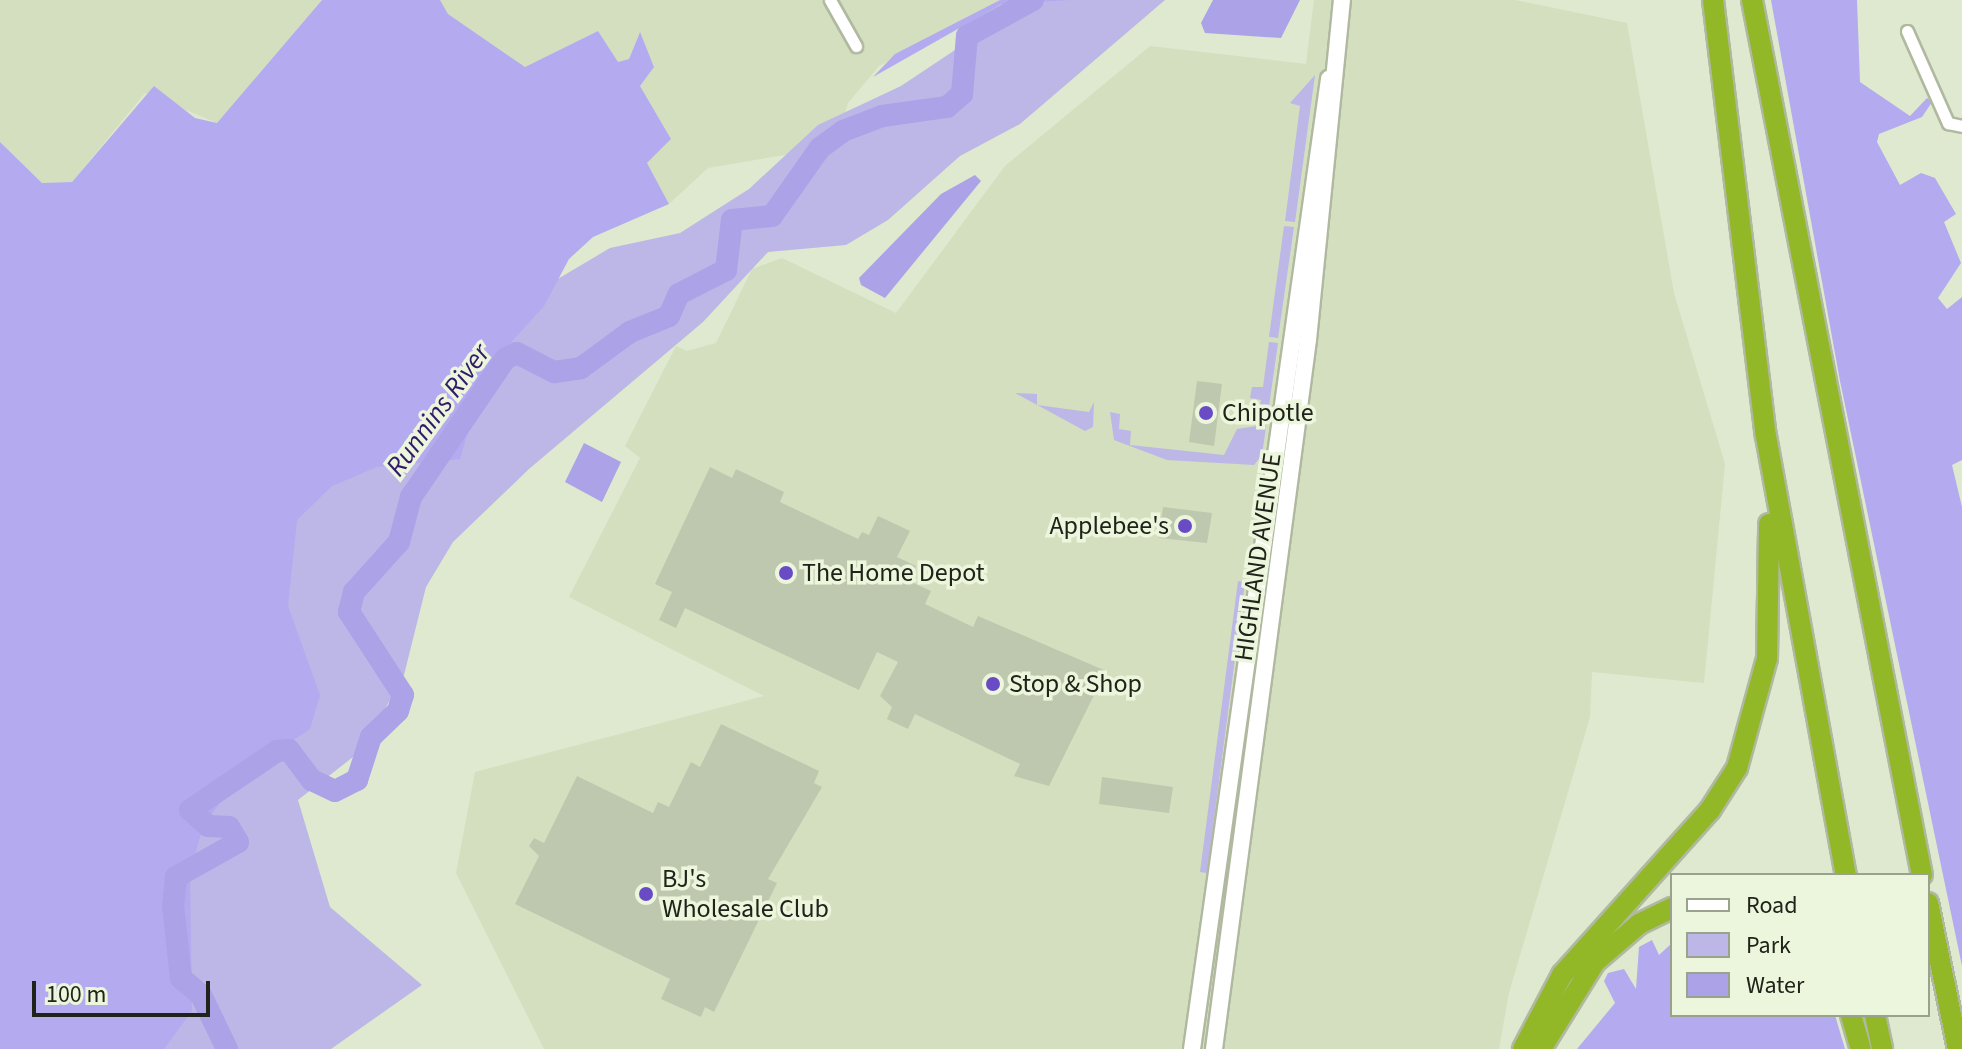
<!DOCTYPE html>
<html>
<head>
<meta charset="utf-8">
<style>
  body { margin:0 }
  #map { position:relative; width:1962px; height:1049px; overflow:hidden; background:#dfe9cf; font-family:"Source Sans 3",sans-serif }
  div>[style] { position:absolute }
  .built>* { inset:0; background:#d3dfbf }
  .green>* { inset:0; background:#bcb7e6 }
  .forest>* { inset:0; background:#b3aaef }
  .water>* { inset:0; background:#aba2e7 }
  .river>* { height:22px; margin:-11px; padding:0 11px; transform-origin:11px; border-radius:11px; background:#aba2e7 }
  .building>* { inset:0; background:#bec8ae }
  .roads { filter:drop-shadow(2px 0 #b0b9a0) drop-shadow(-2px 0 #b0b9a0) drop-shadow(0 2px #b0b9a0) drop-shadow(0 -2px #b0b9a0) }
  .minor>* { height:11px; margin:-5.5px; padding:0 5.5px; transform-origin:5.5px; border-radius:5.5px; background:#fff }
  .secondary>* { height:16px; margin:-8px; padding:0 8px; transform-origin:8px; border-radius:8px; background:#fff }
  .motorway>* { height:20px; margin:-10px; padding:0 10px; transform-origin:10px; border-radius:10px; background:#92b827 }
  .dots>* { width:22px; height:22px; translate:-50% -50%; box-sizing:border-box; border:4px solid #ecf6dc; border-radius:50% }
  span { translate:-50% -50%; white-space:nowrap; text-align:center; line-height:1.15; -webkit-text-stroke:7px #ecf6dc; paint-order:stroke }
  .poi-label { font-size:26px; color:#20231a }
  .left { translate:0 -50%; text-align:left }
  .right { translate:-100% -50%; text-align:right }
  .street-label { font-size:26px; color:#20231a }
  .water-label { font-size:28px; color:#311a69; font-style:italic }
  .legend { position:absolute; left:1670px; top:873px; width:260px; height:144px; box-sizing:border-box; background:#ecf6dc; border:2px solid #9aa28e; margin:0; padding:10px 14px; list-style:none; font-size:24px; color:#20231a }
  .legend li { display:flex; align-items:center; gap:16px; height:40px }
  .legend b { width:40px; border:2px solid #9aa28e }
  .scale { position:absolute; left:32px; top:981px; width:178px; height:36px; box-sizing:border-box; border:4px solid #20231a; border-top:0; padding-left:10px; font-size:24px; line-height:28px; white-space:nowrap; color:#20231a; -webkit-text-stroke:6px #ecf6dc; paint-order:stroke }
</style>
</head>
<body>
<div id="map">
  <div class="built">
    <div style="clip-path:polygon(0 0,322px 0,217px 123px,145px 93px,72px 182px,42px 183px,0 142px)"></div>
    <div style="clip-path:polygon(440px 0,1000px 0,879px 66px,848px 103px,842px 125px,808px 151px,708px 168px,669px 204px,647px 163px,671px 139px,640px 86px,654px 66px,639px 33px,629px 59px,618px 62px,598px 31px,525px 67px,448px 14px)"></div>
    <div style="clip-path:polygon(1314px 0,1515px 0,1627px 23px,1674px 293px,1725px 464px,1704px 683px,1592px 672px,1590px 717px,1509px 993px,1499px 1049px,544px 1049px,456px 873px,475px 772px,764px 696px,569px 597px,640px 458px,625px 446px,676px 346px,687px 351px,716px 343px,752px 269px,782px 258px,896px 313px,1005px 166px,1150px 46px,1306px 64px)"></div>
  </div>
  <div class="green">
    <div style="clip-path:polygon(1006px 0,1165px 0,1020px 124px,960px 156px,888px 220px,846px 245px,768px 252px,703px 322px,529px 469px,453px 542px,426px 587px,404px 675px,362px 750px,298px 800px,330px 907px,422px 985px,331px 1049px,132px 1049px,249px 536px,524px 299px,610px 248px,680px 233px,749px 189px,818px 125px,901px 86px,961px 46px)"></div>
    <div style="clip-path:polygon(1315px 75px,1295px 222px,1285px 221px,1300px 106px,1290px 103px)"></div>
    <div style="clip-path:polygon(1284px 226px,1294px 227px,1278px 338px,1269px 337px)"></div>
    <div style="clip-path:polygon(1269px 342px,1278px 343px,1262px 455px,1254px 465px,1167px 460px,1114px 440px,1110px 412px,1120px 414px,1119px 429px,1131px 431px,1130px 445px,1224px 455px,1237px 429px,1257px 426px,1261px 400px,1250px 398px,1252px 387px,1263px 387px)"></div>
    <div style="clip-path:polygon(1015px 393px,1037px 394px,1037px 405px,1089px 412px,1094px 402px,1093px 427px,1085px 431px)"></div>
    <div style="clip-path:polygon(1238px 581px,1245px 582px,1207px 873px,1200px 872px)"></div>
  </div>
  <div class="forest">
    <div style="clip-path:polygon(322px 0,440px 0,448px 14px,525px 67px,598px 31px,618px 62px,629px 59px,640px 32px,654px 67px,640px 86px,671px 139px,647px 163px,669px 204px,593px 237px,569px 259px,544px 306px,485px 371px,460px 459px,377px 467px,332px 486px,297px 520px,288px 606px,320px 695px,310px 729px,237px 777px,203px 827px,190px 872px,192px 1011px,164px 1049px,0 1049px,0 142px,42px 183px,72px 182px,154px 86px,195px 118px,217px 123px)"></div>
    <div style="clip-path:polygon(1000px 0,1070px 0,1002px 4px,873px 77px,895px 54px)"></div>
    <div style="clip-path:polygon(1771px 0,1857px 0,1860px 82px,1910px 116px,1927px 98px,1932px 102px,1922px 117px,1879px 134px,1877px 142px,1900px 185px,1921px 173px,1935px 178px,1956px 214px,1944px 222px,1961px 263px,1938px 298px,1947px 309px,1962px 297px,1962px 460px,1952px 465px,1962px 507px,1962px 966px,1840px 381px)"></div>
    <div style="clip-path:polygon(1652px 940px,1659px 955px,1672px 943px,1672px 1015px,1835px 1015px,1845px 1049px,1577px 1049px,1615px 1003px,1604px 981px,1608px 973px,1624px 969px,1636px 989px,1639px 947px)"></div>
  </div>
  <div class="water">
    <div style="clip-path:polygon(1213px 0,1300px 0,1281px 38px,1205px 33px,1201px 23px)"></div>
    <div style="clip-path:polygon(975px 175px,981px 181px,885px 298px,861px 285px,859px 278px,941px 194px)"></div>
    <div style="clip-path:polygon(584px 443px,621px 462px,602px 502px,565px 482px)"></div>
  </div>
  <div class="river">
    <div style="left:227px;top:1049px;width:60px;rotate:-115.7deg"></div>
    <div style="left:201px;top:995px;width:26px;rotate:-140deg"></div>
    <div style="left:181px;top:978px;width:72px;rotate:-96.3deg"></div>
    <div style="left:173px;top:906px;width:29px;rotate:-84deg"></div>
    <div style="left:176px;top:877px;width:71px;rotate:-29.4deg"></div>
    <div style="left:238px;top:842px;width:17px;rotate:-121deg"></div>
    <div style="left:229px;top:827px;width:21px;rotate:-177deg"></div>
    <div style="left:208px;top:826px;width:24px;rotate:-138deg"></div>
    <div style="left:190px;top:810px;width:105px;rotate:-34.1deg"></div>
    <div style="left:277px;top:751px;width:12px;rotate:-5deg"></div>
    <div style="left:289px;top:750px;width:38px;rotate:53deg"></div>
    <div style="left:312px;top:780px;width:25px;rotate:26deg"></div>
    <div style="left:335px;top:791px;width:25px;rotate:-27deg"></div>
    <div style="left:357px;top:780px;width:45px;rotate:-72deg"></div>
    <div style="left:371px;top:737px;width:37px;rotate:-44deg"></div>
    <div style="left:398px;top:711px;width:17px;rotate:-73deg"></div>
    <div style="left:403px;top:695px;width:99px;rotate:-123deg"></div>
    <div style="left:349px;top:612px;width:21px;rotate:-76deg"></div>
    <div style="left:354px;top:592px;width:67px;rotate:-48deg"></div>
    <div style="left:399px;top:542px;width:47px;rotate:-75.1deg"></div>
    <div style="left:411px;top:497px;width:167px;rotate:-55.7deg"></div>
    <div style="left:505px;top:359px;width:13px;rotate:-27deg"></div>
    <div style="left:517px;top:353px;width:42px;rotate:27.2deg"></div>
    <div style="left:554px;top:372px;width:27px;rotate:-8deg"></div>
    <div style="left:581px;top:368px;width:61px;rotate:-36.3deg"></div>
    <div style="left:630px;top:332px;width:42px;rotate:-22.3deg"></div>
    <div style="left:669px;top:316px;width:24px;rotate:-66deg"></div>
    <div style="left:679px;top:294px;width:53px;rotate:-27.1deg"></div>
    <div style="left:726px;top:270px;width:50px;rotate:-83.2deg"></div>
    <div style="left:732px;top:220px;width:40px;rotate:-5.7deg"></div>
    <div style="left:772px;top:216px;width:83px;rotate:-54.8deg"></div>
    <div style="left:820px;top:148px;width:29px;rotate:-36deg"></div>
    <div style="left:843px;top:131px;width:42px;rotate:-21deg"></div>
    <div style="left:882px;top:116px;width:66px;rotate:-7.9deg"></div>
    <div style="left:947px;top:107px;width:20px;rotate:-41deg"></div>
    <div style="left:962px;top:94px;width:58px;rotate:-85.1deg"></div>
    <div style="left:967px;top:36px;width:75px;rotate:-28.6deg"></div>
  </div>
  <div class="building">
    <div style="clip-path:polygon(1197px 381px,1222px 384px,1214px 446px,1189px 442px)"></div>
    <div style="clip-path:polygon(710px 467px,732px 478px,736px 469px,784px 492px,780px 502px,858px 539px,862px 532px,869px 535px,878px 516px,910px 531px,897px 557px,916px 566px,909px 581px,931px 591px,925px 604px,973px 627px,978px 616px,1106px 671px,1049px 786px,1014px 776px,1020px 764px,915px 714px,908px 729px,887px 719px,892px 707px,880px 696px,898px 662px,877px 652px,859px 690px,685px 608px,676px 628px,659px 620px,672px 592px,655px 584px)"></div>
    <div style="clip-path:polygon(1163px 507px,1212px 513px,1207px 543px,1159px 538px)"></div>
    <div style="clip-path:polygon(721px 724px,819px 771px,814px 783px,822px 787px,768px 879px,777px 883px,714px 1012px,705px 1007px,701px 1017px,661px 999px,670px 979px,515px 904px,539px 856px,529px 846px,534px 838px,544px 843px,577px 776px,653px 813px,658px 802px,669px 807px,691px 762px,700px 767px)"></div>
    <div style="clip-path:polygon(1102px 777px,1173px 787px,1169px 813px,1099px 804px)"></div>
  </div>
  <div class="roads">
    <div class="minor">
      <div style="left:830px;top:0;width:53px;rotate:60.5deg"></div>
      <div style="left:1907px;top:31px;width:101px;rotate:66deg"></div>
      <div style="left:1948px;top:123px;width:14px;rotate:12deg"></div>
    </div>
    <div class="secondary">
      <div style="left:1192px;top:1049px;width:980px;rotate:-81.96deg"></div>
      <div style="left:1214px;top:1049px;width:715px;rotate:-82.45deg"></div>
      <div style="left:1308px;top:340px;width:342px;rotate:-84.3deg"></div>
    </div>
    <div class="motorway">
      <div style="left:1713px;top:0;width:439px;rotate:83.1deg"></div>
      <div style="left:1766px;top:436px;width:446px;rotate:79.7deg"></div>
      <div style="left:1752px;top:0;width:891px;rotate:79.01deg"></div>
      <div style="left:1928px;top:903px;width:149px;rotate:78.4deg"></div>
      <div style="left:1851px;top:1015px;width:35px;rotate:74deg"></div>
      <div style="left:1875px;top:1015px;width:35px;rotate:78deg"></div>
      <div style="left:1523px;top:1049px;width:84px;rotate:-62.2deg"></div>
      <div style="left:1562px;top:975px;width:222px;rotate:-48.1deg"></div>
      <div style="left:1710px;top:810px;width:50px;rotate:-57.3deg"></div>
      <div style="left:1737px;top:768px;width:114px;rotate:-74.7deg"></div>
      <div style="left:1767px;top:658px;width:134px;rotate:-89.1deg"></div>
      <div style="left:1541px;top:1049px;width:102px;rotate:-58.2deg"></div>
      <div style="left:1595px;top:962px;width:58px;rotate:-40.8deg"></div>
      <div style="left:1639px;top:924px;width:37px;rotate:-26deg"></div>
    </div>
  </div>
  <div class="dots">
    <div style="left:1206px;top:413px;background:#694cc5"></div>
    <div style="left:1185px;top:526px;background:#694cc5"></div>
    <div style="left:786px;top:573px;background:#694cc5"></div>
    <div style="left:993px;top:684px;background:#694cc5"></div>
    <div style="left:646px;top:894px;background:#694cc5"></div>
  </div>
  <div class="poi-label">
    <span class="left" style="left:1222px;top:413px">Chipotle</span>
    <span class="right" style="left:1169px;top:526px">Applebee's</span>
    <span class="left" style="left:802px;top:573px">The Home Depot</span>
    <span class="left" style="left:1009px;top:684px">Stop &amp; Shop</span>
    <span class="left" style="left:662px;top:894px">BJ's<br>Wholesale Club</span>
  </div>
  <div class="street-label">
    <span style="left:1258px;top:557px;rotate:-82deg">HIGHLAND AVENUE</span>
  </div>
  <div class="water-label">
    <span style="left:438px;top:410px;rotate:-54deg">Runnins River</span>
  </div>
  <ul class="legend">
  <li><b style="height:10px;background:#fff"></b>Road</li>
  <li><b style="height:22px;background:#bcb7e6"></b>Park</li>
  <li><b style="height:22px;background:#aba2e7"></b>Water</li>
  </ul>
  <div class="scale">100 m</div>
</div>
</body>
</html>
